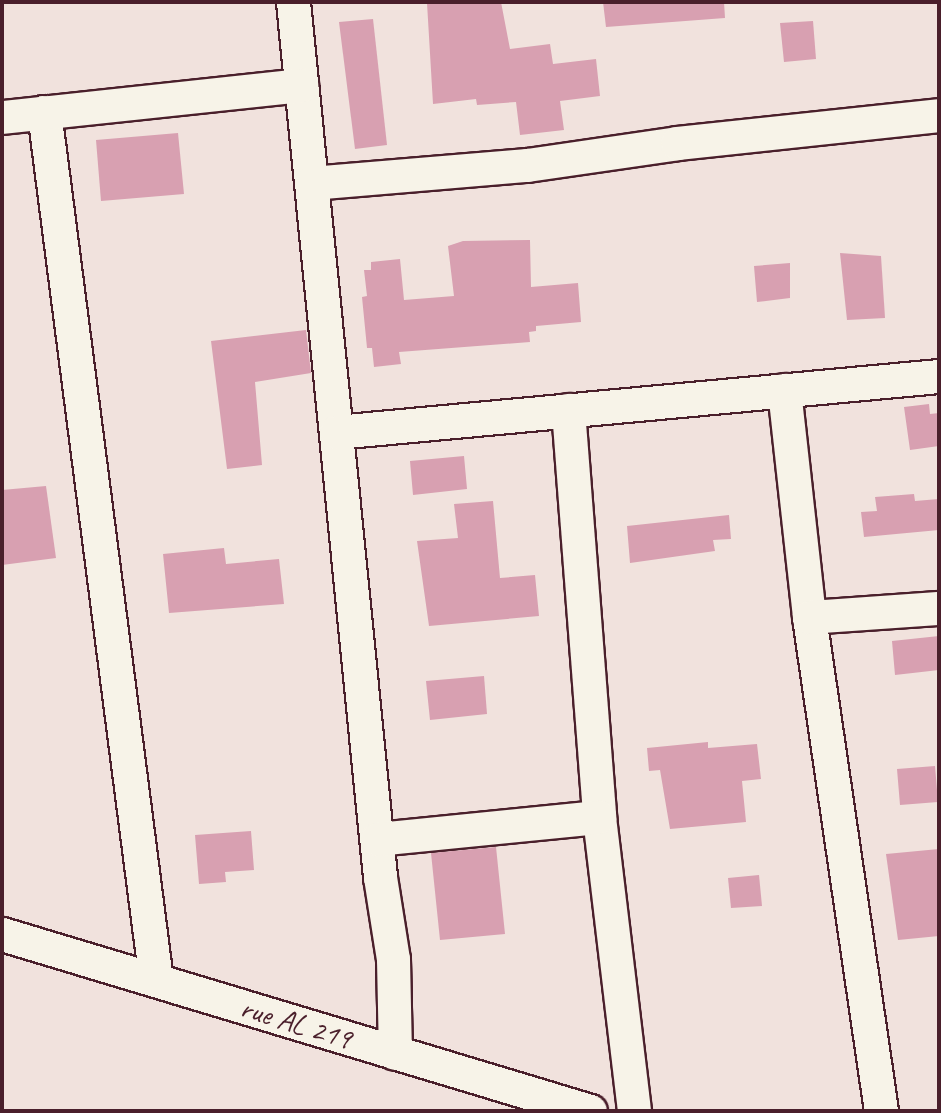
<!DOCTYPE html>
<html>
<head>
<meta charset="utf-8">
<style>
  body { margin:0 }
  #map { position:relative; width:941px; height:1113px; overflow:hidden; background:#f1e2dd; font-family:Caveat,sans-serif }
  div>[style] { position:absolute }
  .building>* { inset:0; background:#d8a0b1 }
  .roads { filter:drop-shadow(2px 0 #4a1f2b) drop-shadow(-2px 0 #4a1f2b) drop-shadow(0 2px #4a1f2b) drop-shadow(0 -2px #4a1f2b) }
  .minor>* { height:33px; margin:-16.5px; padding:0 16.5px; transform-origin:16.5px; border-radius:16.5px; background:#f7f3e8 }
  span { translate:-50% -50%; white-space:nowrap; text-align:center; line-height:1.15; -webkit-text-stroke:7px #f7f3e8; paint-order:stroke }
  .street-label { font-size:30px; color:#4a1f2b }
  .frame { position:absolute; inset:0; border:4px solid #4a1f2b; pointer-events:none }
</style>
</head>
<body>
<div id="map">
  <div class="building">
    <div style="clip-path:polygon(501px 2px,510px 49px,550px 44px,553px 64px,596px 59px,600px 96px,560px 101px,564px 130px,520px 135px,516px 102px,477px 105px,476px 99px,433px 104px,427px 3px)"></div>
    <div style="clip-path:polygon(603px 2px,724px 2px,725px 18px,606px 27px)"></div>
    <div style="clip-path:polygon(373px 19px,387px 145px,355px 149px,339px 22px)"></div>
    <div style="clip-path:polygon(813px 21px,816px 59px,784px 62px,780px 23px)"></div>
    <div style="clip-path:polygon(178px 133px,184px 194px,101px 201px,96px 140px)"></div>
    <div style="clip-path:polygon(530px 240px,531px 287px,578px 283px,581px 322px,536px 326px,536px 331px,529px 332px,530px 342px,399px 352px,401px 364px,374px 367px,372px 348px,367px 348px,362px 297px,367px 296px,364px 270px,371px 270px,371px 262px,400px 259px,404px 300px,454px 296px,448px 246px,463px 241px)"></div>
    <div style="clip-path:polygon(840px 253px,881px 256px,885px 318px,847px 320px)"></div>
    <div style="clip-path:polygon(790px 263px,790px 298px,757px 302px,754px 266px)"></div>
    <div style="clip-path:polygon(306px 330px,311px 373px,255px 382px,262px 465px,227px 469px,211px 341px)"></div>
    <div style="clip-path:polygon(929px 404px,930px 414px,939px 413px,939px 446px,910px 450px,904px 407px)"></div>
    <div style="clip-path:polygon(464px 456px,467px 489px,413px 495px,410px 461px)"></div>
    <div style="clip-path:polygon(46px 486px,56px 558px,2px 565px,2px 490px)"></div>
    <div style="clip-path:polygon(914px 494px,915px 501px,939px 499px,939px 530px,864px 537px,861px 512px,877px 511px,875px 497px)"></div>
    <div style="clip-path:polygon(493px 501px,500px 578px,535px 575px,539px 616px,429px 626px,417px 541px,458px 538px,454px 504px)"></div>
    <div style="clip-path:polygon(729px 515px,731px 539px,713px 540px,715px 551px,630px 563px,627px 526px)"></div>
    <div style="clip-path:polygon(224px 548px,226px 564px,279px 559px,284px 604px,169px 613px,163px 554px)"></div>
    <div style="clip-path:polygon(939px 636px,939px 670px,895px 675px,892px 641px)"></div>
    <div style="clip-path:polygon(484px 676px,487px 714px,430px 720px,426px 681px)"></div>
    <div style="clip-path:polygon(708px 742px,708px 748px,757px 744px,761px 779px,742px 781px,746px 822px,670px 829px,660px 770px,649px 771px,647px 748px)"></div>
    <div style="clip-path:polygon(935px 766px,938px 802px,900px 805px,897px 769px)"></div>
    <div style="clip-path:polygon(251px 831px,254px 870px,225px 872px,226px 882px,199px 884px,195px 835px)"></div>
    <div style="clip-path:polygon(496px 847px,505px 934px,440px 940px,431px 853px)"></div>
    <div style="clip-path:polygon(939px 849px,939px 936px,898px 940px,886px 854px)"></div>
    <div style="clip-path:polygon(759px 875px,762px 906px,731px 908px,728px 878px)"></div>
  </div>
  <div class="roads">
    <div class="minor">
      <div style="left:293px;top:2px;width:879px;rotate:84.32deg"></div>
      <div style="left:380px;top:877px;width:83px;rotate:81deg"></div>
      <div style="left:393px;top:959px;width:94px;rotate:88.8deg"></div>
      <div style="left:44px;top:112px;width:875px;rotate:82.65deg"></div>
      <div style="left:2px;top:117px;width:301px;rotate:-6.1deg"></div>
      <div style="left:311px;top:183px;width:217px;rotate:-4.8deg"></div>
      <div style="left:527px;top:165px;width:152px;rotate:-8.3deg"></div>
      <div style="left:677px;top:143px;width:263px;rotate:-6.1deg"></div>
      <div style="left:784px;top:390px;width:228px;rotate:83.7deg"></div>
      <div style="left:809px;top:617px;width:499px;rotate:81.7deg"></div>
      <div style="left:568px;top:410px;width:408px;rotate:85.6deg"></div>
      <div style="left:599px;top:817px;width:296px;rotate:83.2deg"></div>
      <div style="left:336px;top:432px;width:606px;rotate:-5.31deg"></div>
      <div style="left:809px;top:617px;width:130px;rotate:-4deg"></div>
      <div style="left:377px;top:839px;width:223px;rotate:-5.7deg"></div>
      <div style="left:2px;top:934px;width:614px;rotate:16.75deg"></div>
    </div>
  </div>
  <div class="street-label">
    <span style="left:296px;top:1023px;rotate:17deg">rue AL 219</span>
  </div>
  <div class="frame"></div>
</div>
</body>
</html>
